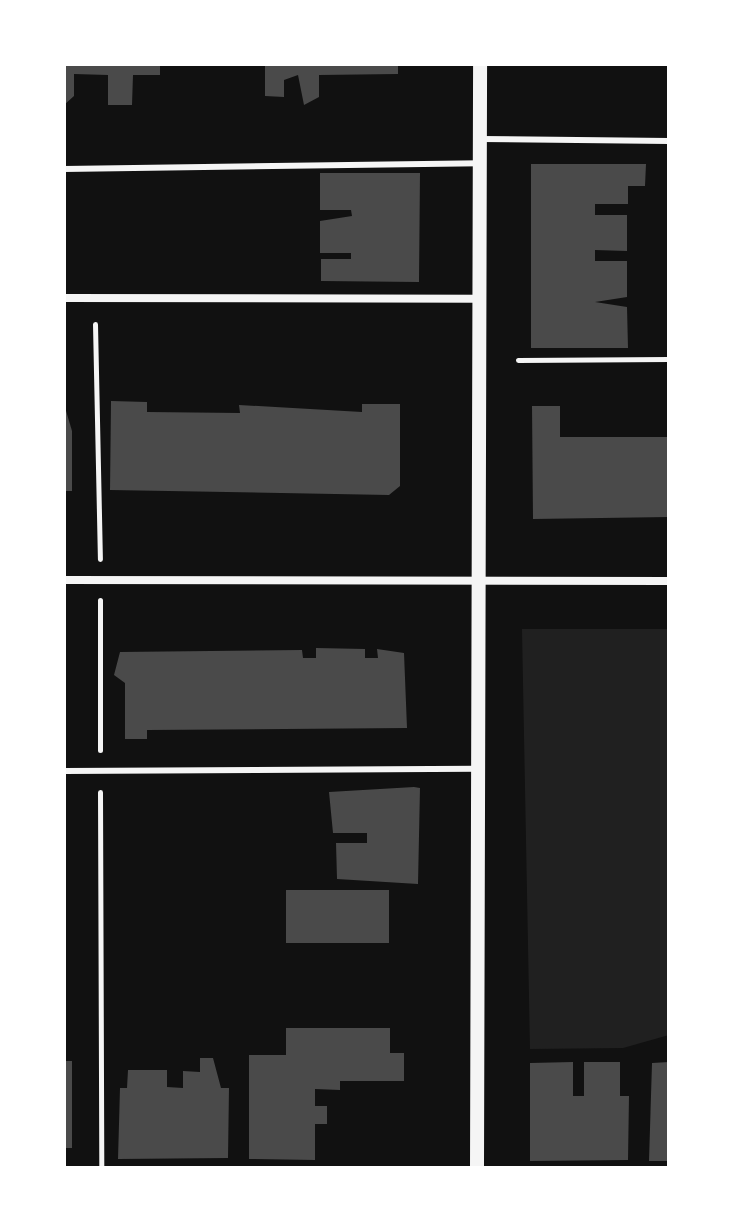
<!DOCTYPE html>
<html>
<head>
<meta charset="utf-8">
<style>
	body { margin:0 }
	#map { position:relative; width:733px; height:1232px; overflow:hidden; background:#111; font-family:"Asap Condensed",sans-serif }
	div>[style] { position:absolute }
	.green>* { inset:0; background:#202020 }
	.building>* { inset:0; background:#4a4a4a; transform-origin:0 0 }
	.path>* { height:5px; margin:-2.5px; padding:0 2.5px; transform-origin:2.5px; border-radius:2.5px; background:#f5f5f5 }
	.service>* { height:6px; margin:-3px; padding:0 3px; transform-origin:3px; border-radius:3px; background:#f5f5f5 }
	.minor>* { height:8px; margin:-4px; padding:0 4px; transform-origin:4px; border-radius:4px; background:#f5f5f5 }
	.tertiary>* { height:14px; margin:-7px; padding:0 7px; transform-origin:7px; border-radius:7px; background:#f5f5f5 }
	span { translate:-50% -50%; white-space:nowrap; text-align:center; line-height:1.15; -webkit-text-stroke:6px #fff; paint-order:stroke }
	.frame { position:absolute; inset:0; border:66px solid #fff; pointer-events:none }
</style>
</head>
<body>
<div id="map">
	<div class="green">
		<i style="clip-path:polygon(522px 629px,669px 629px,669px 1035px,623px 1048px,530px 1049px)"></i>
	</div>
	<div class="building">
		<i style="clip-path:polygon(64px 64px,160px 64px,160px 75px,133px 75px,132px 105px,108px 105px,108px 75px,74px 74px,74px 96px,64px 105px)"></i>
		<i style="clip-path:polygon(265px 64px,398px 64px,398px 74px,319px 75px,319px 97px,304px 105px,298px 75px,284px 80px,284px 97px,265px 96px)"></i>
		<i style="clip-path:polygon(531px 164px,646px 164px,645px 186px,628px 186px,628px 204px,595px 204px,595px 215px,627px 215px,627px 251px,595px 250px,595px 261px,627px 261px,627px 297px,595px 302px,627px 307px,628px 348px,531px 348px)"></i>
		<i style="clip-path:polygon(320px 173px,420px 173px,419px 282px,321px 281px,321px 259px,351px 259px,351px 253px,320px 253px,320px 221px,352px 216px,351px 210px,320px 210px)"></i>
		<i style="clip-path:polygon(111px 401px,147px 402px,147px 412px,240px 413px,239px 405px,362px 412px,362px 404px,400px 404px,400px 486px,389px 495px,110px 490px)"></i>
		<i style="clip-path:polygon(64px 404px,72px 431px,72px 491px,64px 491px)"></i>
		<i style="clip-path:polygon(532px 406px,560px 406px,560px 437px,669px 437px,669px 517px,533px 519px)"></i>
		<i style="clip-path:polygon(316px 648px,365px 649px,365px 658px,378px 658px,377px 649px,404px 653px,407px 728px,147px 730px,147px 739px,125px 739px,125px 683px,114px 675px,120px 652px,302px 650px,303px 658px,316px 658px)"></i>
		<i style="clip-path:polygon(414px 787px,420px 788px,418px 884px,337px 879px,336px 843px,367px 843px,367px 833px,333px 833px,329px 792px)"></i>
		<i style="left:286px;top:890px;width:103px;height:53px"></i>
		<i style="clip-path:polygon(286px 1028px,390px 1028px,390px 1053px,404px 1053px,404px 1081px,340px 1081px,340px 1090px,315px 1089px,315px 1106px,327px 1106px,327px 1124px,315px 1124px,315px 1160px,249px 1159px,249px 1055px,286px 1055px)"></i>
		<i style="clip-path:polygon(200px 1058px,213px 1058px,221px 1088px,229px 1088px,228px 1158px,118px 1159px,120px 1088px,127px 1088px,128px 1070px,167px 1070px,167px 1087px,183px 1088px,183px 1071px,200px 1072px)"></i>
		<i style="left:64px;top:1061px;width:8px;height:87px"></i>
		<i style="clip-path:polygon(573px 1062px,573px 1096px,584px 1096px,584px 1062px,620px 1062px,620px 1096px,629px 1096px,628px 1160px,530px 1161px,530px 1063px)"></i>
		<i style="clip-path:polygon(669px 1062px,669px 1161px,649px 1161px,652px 1063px)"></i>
	</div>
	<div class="path">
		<i style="left:95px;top:324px;width:235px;rotate:88.8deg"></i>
		<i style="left:518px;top:360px;width:151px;rotate:-0.4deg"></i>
		<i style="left:100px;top:600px;width:150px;rotate:90deg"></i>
		<i style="left:100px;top:792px;width:376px;rotate:89.8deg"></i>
	</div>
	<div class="service">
		<i style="left:481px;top:139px;width:188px;rotate:0.6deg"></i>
		<i style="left:64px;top:169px;width:416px;rotate:-0.8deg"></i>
		<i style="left:64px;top:771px;width:412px;rotate:-0.3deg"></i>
	</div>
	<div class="minor">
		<i style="left:64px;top:298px;width:416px;rotate:0.1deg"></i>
		<i style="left:64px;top:580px;width:605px;rotate:0.09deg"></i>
	</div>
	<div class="tertiary">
		<i style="left:477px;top:1168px;width:1104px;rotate:-89.84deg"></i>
	</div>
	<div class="frame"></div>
</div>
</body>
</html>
